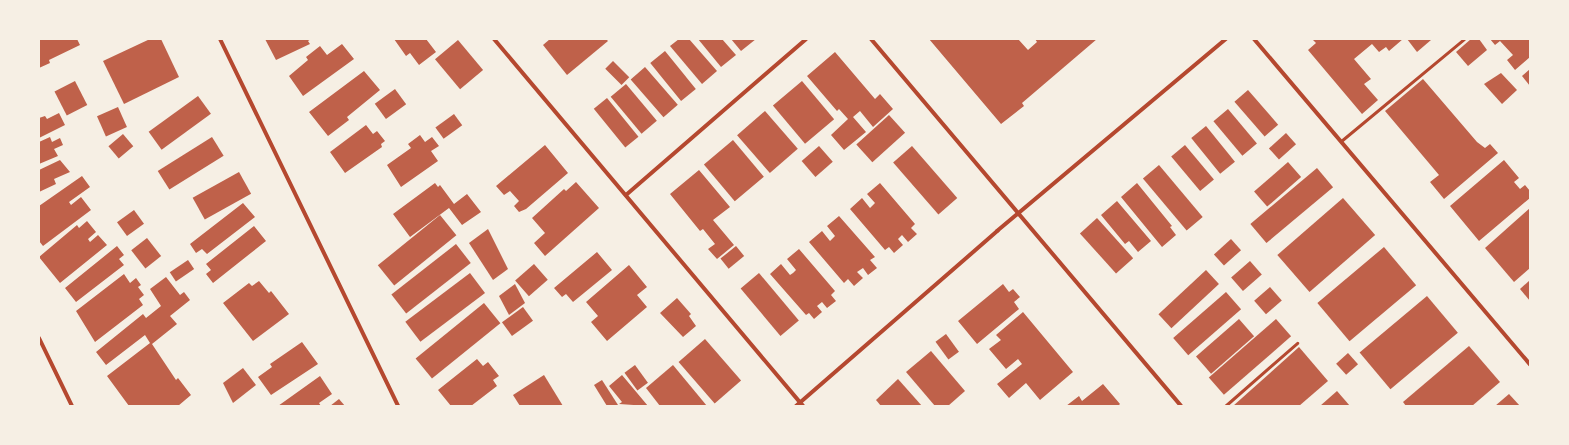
<!DOCTYPE html>
<html>
<head>
<meta charset="utf-8">
<style>
	body { margin:0 }
	#map { position:relative; width:1569px; height:445px; overflow:hidden; background:#f6efe4; font-family:"Nunito Sans",sans-serif }
	div>[style] { position:absolute }
	.building>* { inset:0; background:#bf614a; transform-origin:0 0 }
	.service>* { height:3px; margin:-1.5px; padding:0 1.5px; transform-origin:1.5px; border-radius:1.5px; background:#b5482f }
	.minor>* { height:4px; margin:-2px; padding:0 2px; transform-origin:2px; border-radius:2px; background:#b5482f }
	span { translate:-50% -50%; white-space:nowrap; text-align:center; line-height:1.15; -webkit-text-stroke:4px #f6efe4; paint-order:stroke }
	.frame { position:absolute; inset:0; border:40px solid #f6efe4; pointer-events:none }
</style>
</head>
<body>
<div id="map">
	<div class="building">
		<i style="clip-path:polygon(39px 39px,77px 39px,80px 45px,49px 60px,50px 63px,39px 68px)"></i>
		<i style="clip-path:polygon(150px 39px,161px 39px,179px 77px,124px 104px,103px 61px)"></i>
		<i style="clip-path:polygon(265px 39px,311px 39px,308px 41px,310px 44px,276px 60px)"></i>
		<i style="clip-path:polygon(394px 39px,426px 39px,436px 52px,419px 65px,410px 53px,406px 56px)"></i>
		<i style="clip-path:polygon(550px 39px,606px 39px,608px 41px,567px 75px,543px 45px)"></i>
		<i style="clip-path:polygon(679px 39px,689px 39px,717px 71px,702px 84px,670px 46px)"></i>
		<i style="clip-path:polygon(698px 39px,722px 39px,736px 55px,721px 67px)"></i>
		<i style="clip-path:polygon(731px 39px,756px 39px,741px 51px)"></i>
		<i style="clip-path:polygon(929px 39px,1018px 39px,1028px 50px,1037px 42px,1035px 39px,1097px 39px,1022px 103px,1024px 106px,1001px 124px)"></i>
		<i style="clip-path:polygon(1312px 39px,1403px 39px,1389px 51px,1386px 47px,1379px 52px,1372px 44px,1354px 59px,1371px 79px,1364px 84px,1378px 100px,1362px 114px,1308px 50px,1316px 43px)"></i>
		<i style="clip-path:polygon(1407px 39px,1430px 39px,1431px 40px,1417px 52px)"></i>
		<i style="clip-path:polygon(1471px 39px,1479px 39px,1487px 50px,1468px 66px,1456px 52px)"></i>
		<i style="clip-path:polygon(1490px 39px,1530px 39px,1530px 57px,1515px 70px,1507px 60px,1513px 55px,1500px 41px,1495px 45px)"></i>
		<i style="left:458px;top:40px;width:39px;height:30px;rotate:50deg"></i>
		<i style="clip-path:polygon(342px 44px,354px 59px,303px 96px,289px 76px,308px 60px,306px 57px,320px 46px,327px 55px)"></i>
		<i style="left:665px;top:51px;width:49px;height:19px;rotate:51deg"></i>
		<i style="clip-path:polygon(835px 52px,875px 99px,880px 94px,893px 109px,873px 127px,860px 111px,853px 117px,866px 132px,844px 150px,831px 135px,848px 119px,839px 109px,837px 111px,807px 76px)"></i>
		<i style="left:613px;top:61px;width:23px;height:11px;rotate:45deg"></i>
		<i style="left:645px;top:67px;width:50px;height:19px;rotate:49deg"></i>
		<i style="clip-path:polygon(1530px 69px,1530px 86px,1522px 76px)"></i>
		<i style="clip-path:polygon(364px 71px,380px 90px,347px 117px,349px 120px,328px 136px,309px 112px)"></i>
		<i style="clip-path:polygon(1501px 73px,1517px 90px,1502px 104px,1484px 84px)"></i>
		<i style="clip-path:polygon(1423px 79px,1477px 142px,1485px 148px,1490px 144px,1498px 153px,1444px 199px,1430px 182px,1439px 175px,1385px 111px)"></i>
		<i style="left:75px;top:81px;width:27px;height:23px;rotate:63deg"></i>
		<i style="left:802px;top:81px;width:50px;height:38px;rotate:50deg"></i>
		<i style="left:626px;top:84px;width:48px;height:20px;rotate:50deg"></i>
		<i style="left:395px;top:89px;width:19px;height:25px;rotate:54deg"></i>
		<i style="left:1248px;top:90px;width:46px;height:18px;rotate:49deg"></i>
		<i style="left:198px;top:96px;width:22px;height:61px;rotate:54deg"></i>
		<i style="left:607px;top:98px;width:50px;height:17px;rotate:51deg"></i>
		<i style="left:118px;top:107px;width:22px;height:23px;rotate:66deg"></i>
		<i style="left:1228px;top:109px;width:45px;height:19px;rotate:50deg"></i>
		<i style="left:765px;top:111px;width:50px;height:37px;rotate:49deg"></i>
		<i style="clip-path:polygon(59px 113px,65px 125px,39px 138px,39px 118px,45px 116px,47px 119px)"></i>
		<i style="left:454px;top:114px;width:14px;height:23px;rotate:54deg"></i>
		<i style="left:889px;top:115px;width:24px;height:44px;rotate:48deg"></i>
		<i style="clip-path:polygon(366px 125px,373px 134px,377px 131px,385px 141px,381px 144px,382px 147px,345px 173px,330px 152px)"></i>
		<i style="left:1206px;top:126px;width:46px;height:19px;rotate:51deg"></i>
		<i style="left:1286px;top:133px;width:15px;height:23px;rotate:48deg"></i>
		<i style="left:123px;top:134px;width:16px;height:19px;rotate:50deg"></i>
		<i style="clip-path:polygon(420px 135px,425px 142px,432px 137px,439px 146px,431px 151px,438px 161px,401px 187px,387px 165px,411px 148px,408px 144px)"></i>
		<i style="clip-path:polygon(50px 137px,52px 142px,60px 138px,63px 145px,54px 149px,58px 156px,39px 164px,39px 142px)"></i>
		<i style="left:212px;top:137px;width:22px;height:64px;rotate:58deg"></i>
		<i style="left:733px;top:140px;width:48px;height:38px;rotate:50deg"></i>
		<i style="clip-path:polygon(545px 145px,568px 173px,526px 209px,519px 212px,514px 206px,519px 201px,510px 191px,504px 195px,496px 186px)"></i>
		<i style="left:1185px;top:145px;width:45px;height:18px;rotate:50deg"></i>
		<i style="left:819px;top:146px;width:21px;height:23px;rotate:49deg"></i>
		<i style="left:912px;top:146px;width:69px;height:25px;rotate:49deg"></i>
		<i style="clip-path:polygon(60px 160px,70px 172px,54px 179px,56px 184px,39px 192px,39px 170px)"></i>
		<i style="clip-path:polygon(1504px 160px,1519px 178px,1514px 182px,1520px 189px,1525px 185px,1530px 191px,1530px 198px,1479px 241px,1450px 206px)"></i>
		<i style="left:1288px;top:162px;width:20px;height:45px;rotate:49deg"></i>
		<i style="left:1159px;top:165px;width:68px;height:21px;rotate:50deg"></i>
		<i style="left:1317px;top:168px;width:25px;height:87px;rotate:50deg"></i>
		<i style="clip-path:polygon(699px 170px,730px 207px,713px 220px,734px 245px,717px 259px,708px 249px,715px 244px,703px 229px,700px 231px,670px 194px)"></i>
		<i style="left:239px;top:172px;width:25px;height:53px;rotate:61deg"></i>
		<i style="clip-path:polygon(82px 176px,90px 187px,69px 202px,71px 205px,81px 197px,91px 210px,43px 246px,39px 241px,39px 206px)"></i>
		<i style="clip-path:polygon(576px 182px,599px 208px,545px 256px,534px 243px,545px 233px,532px 218px,564px 189px,566px 191px)"></i>
		<i style="clip-path:polygon(435px 183px,438px 187px,440px 185px,454px 204px,467px 194px,481px 212px,462px 225px,449px 208px,410px 237px,393px 214px)"></i>
		<i style="clip-path:polygon(880px 183px,915px 224px,911px 228px,917px 234px,908px 242px,902px 235px,898px 239px,903px 245px,894px 253px,889px 247px,885px 250px,850px 209px,862px 198px,870px 208px,875px 203px,867px 194px)"></i>
		<i style="clip-path:polygon(1137px 183px,1172px 226px,1170px 227px,1176px 235px,1162px 247px,1121px 197px)"></i>
		<i style="left:1343px;top:198px;width:49px;height:87px;rotate:49deg"></i>
		<i style="clip-path:polygon(1117px 201px,1151px 241px,1138px 252px,1129px 241px,1125px 244px,1101px 215px)"></i>
		<i style="clip-path:polygon(243px 203px,255px 217px,207px 254px,202px 249px,196px 253px,190px 244px)"></i>
		<i style="clip-path:polygon(1530px 208px,1530px 268px,1514px 282px,1485px 248px)"></i>
		<i style="left:134px;top:210px;width:17px;height:21px;rotate:54deg"></i>
		<i style="left:440px;top:215px;width:26px;height:80px;rotate:51deg"></i>
		<i style="clip-path:polygon(839px 216px,875px 257px,870px 260px,877px 268px,868px 275px,863px 268px,857px 272px,863px 278px,854px 286px,848px 279px,844px 283px,809px 242px,822px 231px,830px 241px,835px 236px,827px 226px)"></i>
		<i style="left:1097px;top:218px;width:54px;height:23px;rotate:48deg"></i>
		<i style="clip-path:polygon(87px 221px,96px 232px,88px 239px,90px 242px,98px 235px,107px 245px,60px 283px,39px 257px,77px 225px,79px 228px)"></i>
		<i style="clip-path:polygon(254px 226px,266px 241px,213px 283px,206px 274px,211px 270px,206px 264px)"></i>
		<i style="clip-path:polygon(488px 229px,508px 269px,493px 280px,469px 243px)"></i>
		<i style="left:147px;top:238px;width:23px;height:20px;rotate:52deg"></i>
		<i style="left:1231px;top:239px;width:15px;height:23px;rotate:48deg"></i>
		<i style="left:456px;top:244px;width:24px;height:82px;rotate:52deg"></i>
		<i style="clip-path:polygon(117px 246px,124px 255px,119px 259px,124px 265px,76px 302px,65px 288px)"></i>
		<i style="left:736px;top:246px;width:13px;height:20px;rotate:51deg"></i>
		<i style="left:1384px;top:247px;width:50px;height:87px;rotate:50deg"></i>
		<i style="clip-path:polygon(799px 249px,835px 291px,831px 295px,836px 301px,827px 308px,822px 302px,817px 306px,822px 312px,814px 319px,809px 313px,806px 315px,770px 274px,781px 264px,790px 275px,793px 273px,796px 270px,787px 259px)"></i>
		<i style="clip-path:polygon(597px 252px,612px 270px,573px 302px,566px 294px,562px 297px,554px 288px)"></i>
		<i style="left:188px;top:260px;width:11px;height:22px;rotate:56deg"></i>
		<i style="left:1250px;top:261px;width:18px;height:25px;rotate:49deg"></i>
		<i style="left:534px;top:264px;width:21px;height:25px;rotate:49deg"></i>
		<i style="clip-path:polygon(629px 265px,647px 287px,637px 295px,647px 307px,607px 341px,591px 322px,598px 316px,586px 302px)"></i>
		<i style="left:1206px;top:270px;width:19px;height:65px;rotate:47deg"></i>
		<i style="left:470px;top:273px;width:25px;height:81px;rotate:53deg"></i>
		<i style="left:759px;top:273px;width:62px;height:24px;rotate:50deg"></i>
		<i style="clip-path:polygon(124px 274px,130px 283px,136px 278px,141px 285px,138px 287px,144px 295px,139px 299px,143px 305px,95px 342px,76px 311px)"></i>
		<i style="clip-path:polygon(166px 277px,180px 295px,184px 292px,190px 300px,170px 316px,177px 324px,152px 344px,176px 380px,178px 378px,191px 395px,178px 406px,129px 406px,107px 376px,150px 343px,145px 335px,106px 365px,96px 352px,143px 314px,146px 318px,161px 306px,150px 289px)"></i>
		<i style="clip-path:polygon(1530px 280px,1530px 301px,1520px 289px)"></i>
		<i style="clip-path:polygon(259px 281px,269px 293px,271px 291px,289px 314px,253px 341px,223px 303px,249px 283px,252px 286px)"></i>
		<i style="clip-path:polygon(515px 284px,525px 303px,509px 315px,499px 296px)"></i>
		<i style="clip-path:polygon(1003px 284px,1009px 292px,1013px 289px,1020px 297px,1014px 302px,1019px 309px,977px 344px,958px 321px)"></i>
		<i style="left:1270px;top:287px;width:18px;height:21px;rotate:49deg"></i>
		<i style="left:1226px;top:292px;width:23px;height:70px;rotate:49deg"></i>
		<i style="left:1427px;top:296px;width:48px;height:88px;rotate:50deg"></i>
		<i style="clip-path:polygon(677px 298px,691px 314px,689px 316px,696px 326px,683px 337px,660px 313px)"></i>
		<i style="left:484px;top:303px;width:26px;height:88px;rotate:51deg"></i>
		<i style="left:523px;top:307px;width:17px;height:26px;rotate:54deg"></i>
		<i style="clip-path:polygon(1023px 312px,1073px 372px,1040px 400px,1026px 383px,1009px 398px,997px 384px,1022px 364px,1018px 359px,1006px 369px,989px 349px,1001px 340px,996px 335px)"></i>
		<i style="left:1239px;top:319px;width:23px;height:57px;rotate:49deg"></i>
		<i style="left:1276px;top:319px;width:23px;height:89px;rotate:49deg"></i>
		<i style="left:946px;top:334px;width:22px;height:13px;rotate:54deg"></i>
		<i style="left:705px;top:339px;width:55px;height:35px;rotate:49deg"></i>
		<i style="clip-path:polygon(302px 342px,318px 364px,271px 395px,258px 377px,272px 367px,270px 364px)"></i>
		<i style="clip-path:polygon(1469px 346px,1500px 382px,1472px 406px,1406px 406px,1403px 402px)"></i>
		<i style="clip-path:polygon(1299px 347px,1328px 381px,1299px 406px,1233px 406px)"></i>
		<i style="clip-path:polygon(931px 351px,965px 391px,948px 406px,935px 406px,906px 372px)"></i>
		<i style="left:1348px;top:353px;width:15px;height:16px;rotate:48deg"></i>
		<i style="clip-path:polygon(477px 359px,483px 366px,488px 362px,499px 376px,493px 380px,497px 386px,471px 406px,451px 406px,438px 390px)"></i>
		<i style="left:635px;top:365px;width:22px;height:13px;rotate:54deg"></i>
		<i style="clip-path:polygon(673px 365px,707px 406px,660px 406px,646px 388px)"></i>
		<i style="clip-path:polygon(243px 368px,256px 385px,233px 403px,223px 383px)"></i>
		<i style="clip-path:polygon(544px 375px,563px 406px,520px 406px,513px 395px)"></i>
		<i style="clip-path:polygon(622px 375px,648px 406px,619px 404px,622px 402px,609px 386px)"></i>
		<i style="clip-path:polygon(320px 376px,332px 394px,319px 403px,321px 406px,278px 406px)"></i>
		<i style="clip-path:polygon(898px 379px,922px 406px,881px 406px,876px 400px)"></i>
		<i style="clip-path:polygon(602px 380px,618px 405px,616px 406px,607px 406px,594px 385px)"></i>
		<i style="clip-path:polygon(1103px 384px,1120px 404px,1118px 406px,1066px 406px,1079px 396px,1082px 401px)"></i>
		<i style="clip-path:polygon(1337px 391px,1350px 406px,1320px 406px)"></i>
		<i style="clip-path:polygon(1509px 394px,1520px 406px,1495px 406px)"></i>
		<i style="clip-path:polygon(339px 399px,345px 406px,330px 406px)"></i>
	</div>
	<div class="service">
		<i style="left:1341px;top:141px;width:160px;rotate:-39.7deg"></i>
		<i style="left:1225px;top:406px;width:96px;rotate:-41.2deg"></i>
	</div>
	<div class="minor">
		<i style="left:220px;top:39px;width:408px;rotate:64.1deg"></i>
		<i style="left:494px;top:39px;width:480px;rotate:49.9deg"></i>
		<i style="left:871px;top:39px;width:480px;rotate:49.8deg"></i>
		<i style="left:1254px;top:39px;width:427px;rotate:49.7deg"></i>
		<i style="left:626px;top:195px;width:238px;rotate:-40.9deg"></i>
		<i style="left:39px;top:338px;width:76px;rotate:64.1deg"></i>
		<i style="left:796px;top:406px;width:267px;rotate:-41deg"></i>
		<i style="left:997px;top:231px;width:299px;rotate:-40deg"></i>
	</div>
	<div class="frame"></div>
</div>
</body>
</html>
